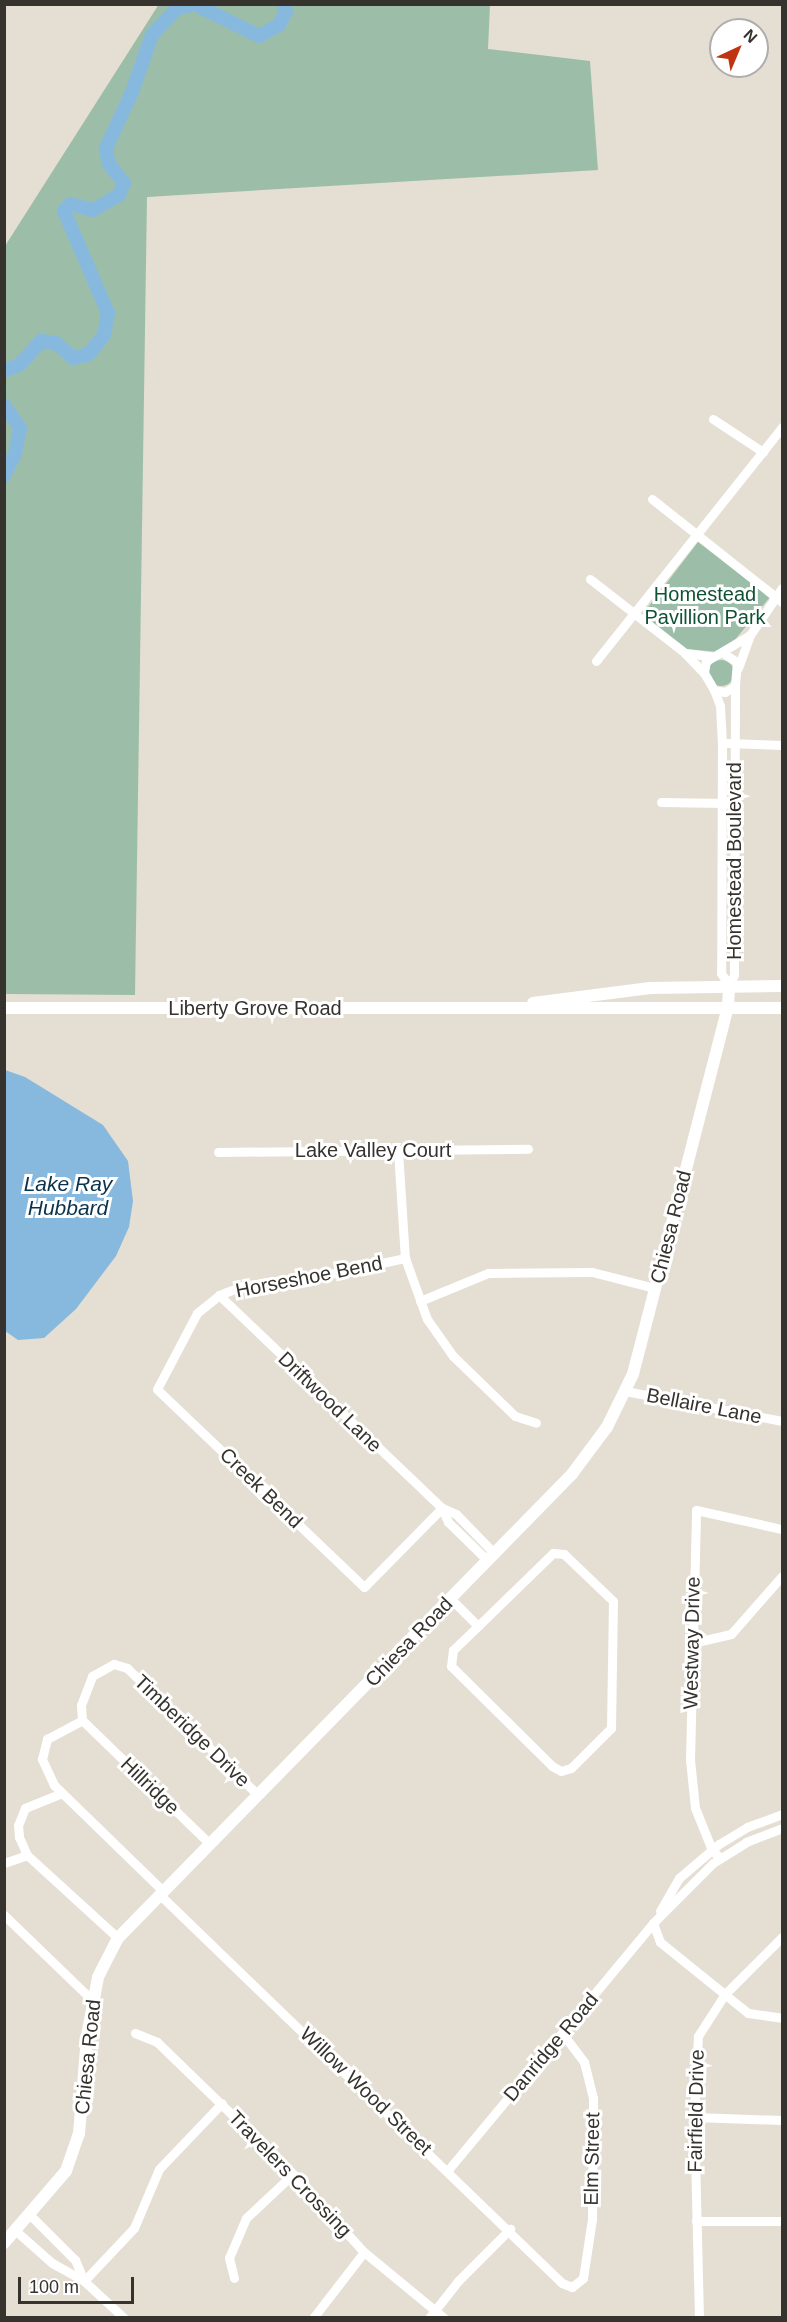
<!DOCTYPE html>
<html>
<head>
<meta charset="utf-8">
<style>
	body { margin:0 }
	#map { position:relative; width:787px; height:2322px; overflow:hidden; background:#e5ded3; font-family:Helvetica,sans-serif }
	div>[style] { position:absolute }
	.green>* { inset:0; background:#9cbea9 }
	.round { border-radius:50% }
	.water>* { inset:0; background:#87b9df }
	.river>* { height:14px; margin:-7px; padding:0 7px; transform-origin:7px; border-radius:7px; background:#87b9df }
	.minor>* { height:9px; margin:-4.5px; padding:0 4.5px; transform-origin:4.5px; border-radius:4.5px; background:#fff }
	.major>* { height:12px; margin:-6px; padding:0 6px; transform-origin:6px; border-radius:6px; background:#fff }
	span { translate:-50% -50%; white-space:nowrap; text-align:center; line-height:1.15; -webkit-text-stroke:6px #fff; paint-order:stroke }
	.park-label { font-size:20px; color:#0f5333 }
	.street-label { font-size:20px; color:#36332f }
	.water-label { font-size:21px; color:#09324c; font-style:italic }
	.frame { position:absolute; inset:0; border:6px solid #36332f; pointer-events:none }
	.north { position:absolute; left:709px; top:18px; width:60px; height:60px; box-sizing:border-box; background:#fff; border:2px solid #afadac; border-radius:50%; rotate:44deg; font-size:16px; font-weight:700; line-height:24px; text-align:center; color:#36332f }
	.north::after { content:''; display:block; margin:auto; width:21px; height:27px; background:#bf3510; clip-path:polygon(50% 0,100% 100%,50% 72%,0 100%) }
	.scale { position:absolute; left:18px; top:2277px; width:116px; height:27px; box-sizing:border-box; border:3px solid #36332f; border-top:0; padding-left:8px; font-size:18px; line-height:21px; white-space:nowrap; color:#36332f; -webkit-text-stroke:4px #fff; paint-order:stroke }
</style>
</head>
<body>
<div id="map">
	<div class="green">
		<i style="clip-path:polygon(159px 4px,490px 5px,488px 49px,590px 61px,598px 170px,147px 197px,135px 995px,5px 994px,5px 246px)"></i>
		<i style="clip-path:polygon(698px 542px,770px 597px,730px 646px,718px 652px,686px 649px,642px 615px)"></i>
		<i class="round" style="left:708px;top:660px;width:26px;height:26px"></i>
	</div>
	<div class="water">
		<i style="clip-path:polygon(5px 1070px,25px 1077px,103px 1125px,128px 1161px,133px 1201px,129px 1227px,116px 1256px,76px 1309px,44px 1338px,18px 1340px,5px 1331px)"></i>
	</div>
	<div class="river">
		<i style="left:194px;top:4px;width:72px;rotate:26.2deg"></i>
		<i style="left:259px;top:36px;width:23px;rotate:-29deg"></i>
		<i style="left:279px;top:25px;width:15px;rotate:-62deg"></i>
		<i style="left:286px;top:12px;width:8px;rotate:-104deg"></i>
		<i style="left:4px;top:371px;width:16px;rotate:-22deg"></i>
		<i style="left:19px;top:365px;width:33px;rotate:-47deg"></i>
		<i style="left:41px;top:341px;width:15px;rotate:8deg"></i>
		<i style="left:56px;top:343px;width:23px;rotate:41deg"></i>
		<i style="left:73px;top:358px;width:16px;rotate:-14deg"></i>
		<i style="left:89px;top:354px;width:24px;rotate:-52deg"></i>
		<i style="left:104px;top:335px;width:22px;rotate:-80deg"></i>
		<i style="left:108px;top:313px;width:111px;rotate:-113.3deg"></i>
		<i style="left:64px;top:211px;width:9px;rotate:-49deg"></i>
		<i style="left:70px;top:204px;width:24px;rotate:15deg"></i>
		<i style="left:93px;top:210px;width:30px;rotate:-30deg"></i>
		<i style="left:119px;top:195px;width:13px;rotate:-67deg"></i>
		<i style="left:124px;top:183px;width:24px;rotate:-128deg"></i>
		<i style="left:109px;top:164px;width:16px;rotate:-101deg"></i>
		<i style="left:106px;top:148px;width:62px;rotate:-65.1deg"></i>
		<i style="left:132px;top:92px;width:60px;rotate:-70.7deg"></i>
		<i style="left:152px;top:35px;width:35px;rotate:-47deg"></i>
		<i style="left:176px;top:9px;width:19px;rotate:-16deg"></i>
		<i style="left:4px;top:405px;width:28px;rotate:55deg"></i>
		<i style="left:20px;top:428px;width:26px;rotate:101deg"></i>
		<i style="left:15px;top:454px;width:25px;rotate:117deg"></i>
	</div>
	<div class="minor">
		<i style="left:713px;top:419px;width:60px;rotate:33.4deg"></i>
		<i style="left:652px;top:499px;width:166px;rotate:38.4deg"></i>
		<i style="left:590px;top:579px;width:120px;rotate:37.9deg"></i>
		<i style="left:750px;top:635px;width:57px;rotate:-55.8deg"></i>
		<i style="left:723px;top:653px;width:17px;rotate:33deg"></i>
		<i style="left:737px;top:662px;width:24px;rotate:95deg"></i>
		<i style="left:735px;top:686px;width:12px;rotate:149deg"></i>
		<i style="left:725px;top:692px;width:11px;rotate:-170deg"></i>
		<i style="left:714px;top:690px;width:20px;rotate:-120deg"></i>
		<i style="left:704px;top:673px;width:12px;rotate:-81deg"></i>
		<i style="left:706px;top:661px;width:51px;rotate:-30.6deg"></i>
		<i style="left:750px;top:635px;width:35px;rotate:110deg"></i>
		<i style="left:596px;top:661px;width:299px;rotate:-51.5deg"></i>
		<i style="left:704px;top:673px;width:28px;rotate:-134deg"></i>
		<i style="left:685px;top:653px;width:26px;rotate:7deg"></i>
		<i style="left:714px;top:690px;width:17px;rotate:69deg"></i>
		<i style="left:720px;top:706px;width:37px;rotate:87deg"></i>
		<i style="left:722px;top:743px;width:230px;rotate:90.2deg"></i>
		<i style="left:721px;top:973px;width:15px;rotate:58deg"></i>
		<i style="left:727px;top:743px;width:55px;rotate:2.1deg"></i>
		<i style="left:661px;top:802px;width:64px;rotate:0.9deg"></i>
		<i style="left:729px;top:986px;width:12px;rotate:-66deg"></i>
		<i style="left:734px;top:975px;width:289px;rotate:-89.8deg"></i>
		<i style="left:398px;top:1151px;width:107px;rotate:86.3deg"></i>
		<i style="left:405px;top:1258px;width:65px;rotate:70.2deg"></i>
		<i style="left:427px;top:1319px;width:45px;rotate:54.9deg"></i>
		<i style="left:453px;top:1356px;width:86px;rotate:44.1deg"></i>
		<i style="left:515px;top:1416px;width:22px;rotate:18deg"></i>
		<i style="left:218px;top:1152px;width:310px;rotate:-0.6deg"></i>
		<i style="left:219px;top:1295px;width:308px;rotate:43.7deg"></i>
		<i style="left:442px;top:1508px;width:111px;rotate:134.6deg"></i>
		<i style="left:364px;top:1587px;width:286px;rotate:-136.3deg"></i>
		<i style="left:157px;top:1389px;width:86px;rotate:-62.2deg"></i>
		<i style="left:197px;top:1313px;width:28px;rotate:-39deg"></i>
		<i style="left:219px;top:1295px;width:25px;rotate:-21deg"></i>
		<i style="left:242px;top:1286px;width:95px;rotate:-7.9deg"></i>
		<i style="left:336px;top:1273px;width:71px;rotate:-12.3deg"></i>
		<i style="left:420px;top:1301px;width:74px;rotate:-22.4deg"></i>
		<i style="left:488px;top:1273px;width:104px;rotate:-0.6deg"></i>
		<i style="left:592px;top:1272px;width:65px;rotate:14.3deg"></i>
		<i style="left:625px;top:1391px;width:160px;rotate:10.8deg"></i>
		<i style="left:488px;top:1561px;width:56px;rotate:-135.7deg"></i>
		<i style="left:448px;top:1522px;width:15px;rotate:-113deg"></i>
		<i style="left:442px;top:1508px;width:15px;rotate:23deg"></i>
		<i style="left:456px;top:1514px;width:56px;rotate:45.7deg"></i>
		<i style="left:451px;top:1599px;width:38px;rotate:45deg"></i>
		<i style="left:478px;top:1626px;width:35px;rotate:136deg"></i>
		<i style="left:453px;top:1650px;width:16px;rotate:97deg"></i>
		<i style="left:451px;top:1666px;width:142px;rotate:44.7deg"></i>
		<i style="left:552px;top:1766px;width:10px;rotate:29deg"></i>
		<i style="left:561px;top:1771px;width:10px;rotate:-17deg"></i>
		<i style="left:571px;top:1768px;width:57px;rotate:-45deg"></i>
		<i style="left:611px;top:1728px;width:127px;rotate:-89.1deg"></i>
		<i style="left:613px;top:1601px;width:68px;rotate:-136.2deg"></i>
		<i style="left:564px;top:1554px;width:11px;rotate:-175deg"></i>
		<i style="left:553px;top:1553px;width:105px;rotate:135.8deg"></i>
		<i style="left:692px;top:1643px;width:40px;rotate:-13deg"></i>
		<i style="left:731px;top:1634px;width:77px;rotate:-48.7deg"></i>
		<i style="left:82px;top:1720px;width:15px;rotate:-94deg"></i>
		<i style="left:81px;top:1705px;width:31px;rotate:-69deg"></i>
		<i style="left:92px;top:1676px;width:25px;rotate:-29deg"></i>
		<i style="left:114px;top:1664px;width:14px;rotate:17deg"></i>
		<i style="left:127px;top:1668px;width:181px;rotate:44.1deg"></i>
		<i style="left:62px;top:1793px;width:40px;rotate:158deg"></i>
		<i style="left:25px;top:1808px;width:18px;rotate:112deg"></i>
		<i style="left:18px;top:1825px;width:12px;rotate:85deg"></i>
		<i style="left:19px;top:1837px;width:20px;rotate:66deg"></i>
		<i style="left:27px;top:1855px;width:123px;rotate:42.4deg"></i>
		<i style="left:720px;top:1858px;width:11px;rotate:-135deg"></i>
		<i style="left:712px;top:1850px;width:45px;rotate:-112deg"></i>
		<i style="left:695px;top:1808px;width:48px;rotate:-95.9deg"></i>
		<i style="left:690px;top:1760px;width:250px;rotate:-88.6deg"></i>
		<i style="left:696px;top:1510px;width:88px;rotate:12.5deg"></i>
		<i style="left:4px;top:1863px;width:24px;rotate:-19deg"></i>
		<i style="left:162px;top:1890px;width:151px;rotate:-135.8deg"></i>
		<i style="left:54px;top:1785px;width:29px;rotate:-115deg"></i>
		<i style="left:42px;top:1759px;width:21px;rotate:-76deg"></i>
		<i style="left:47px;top:1739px;width:40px;rotate:-28deg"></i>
		<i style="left:82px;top:1720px;width:177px;rotate:44.1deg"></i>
		<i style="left:159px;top:1894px;width:560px;rotate:43.99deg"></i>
		<i style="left:562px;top:2283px;width:11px;rotate:22deg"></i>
		<i style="left:572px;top:2287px;width:14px;rotate:-39deg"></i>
		<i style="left:583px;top:2278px;width:60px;rotate:-81.3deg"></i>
		<i style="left:592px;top:2219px;width:121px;rotate:-89.5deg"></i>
		<i style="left:593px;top:2098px;width:37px;rotate:-104deg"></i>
		<i style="left:584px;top:2062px;width:36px;rotate:-127deg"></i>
		<i style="left:660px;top:1911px;width:38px;rotate:-60deg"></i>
		<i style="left:679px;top:1878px;width:52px;rotate:-40.4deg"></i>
		<i style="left:719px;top:1844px;width:33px;rotate:-31deg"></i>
		<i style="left:747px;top:1827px;width:37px;rotate:-20deg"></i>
		<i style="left:4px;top:1915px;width:124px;rotate:44deg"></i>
		<i style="left:653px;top:1923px;width:20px;rotate:70deg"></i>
		<i style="left:660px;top:1942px;width:113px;rotate:38.9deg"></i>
		<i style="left:748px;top:2013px;width:34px;rotate:8deg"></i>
		<i style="left:135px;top:2033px;width:24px;rotate:22deg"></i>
		<i style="left:157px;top:2042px;width:190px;rotate:44.1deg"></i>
		<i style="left:293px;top:2174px;width:105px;rotate:47.7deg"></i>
		<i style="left:364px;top:2252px;width:104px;rotate:39.5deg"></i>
		<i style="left:694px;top:2117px;width:88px;rotate:2deg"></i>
		<i style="left:448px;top:2170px;width:321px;rotate:-50.3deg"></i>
		<i style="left:653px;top:1923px;width:85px;rotate:-45deg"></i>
		<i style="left:713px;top:1863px;width:39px;rotate:-32deg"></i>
		<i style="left:746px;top:1842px;width:39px;rotate:-21deg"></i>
		<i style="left:696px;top:2221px;width:86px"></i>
		<i style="left:16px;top:2231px;width:48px;rotate:41.6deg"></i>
		<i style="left:52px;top:2263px;width:37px;rotate:29deg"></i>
		<i style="left:84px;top:2281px;width:23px;rotate:-113deg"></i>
		<i style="left:75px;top:2260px;width:62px;rotate:-135deg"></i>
		<i style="left:234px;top:2278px;width:21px;rotate:-104deg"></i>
		<i style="left:229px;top:2258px;width:43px;rotate:-67deg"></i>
		<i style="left:246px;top:2218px;width:64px;rotate:-43.1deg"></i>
		<i style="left:124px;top:2318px;width:54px;rotate:-137.2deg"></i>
		<i style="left:84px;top:2281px;width:73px;rotate:-46.7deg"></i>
		<i style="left:134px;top:2228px;width:64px;rotate:-67deg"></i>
		<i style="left:159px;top:2169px;width:91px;rotate:-46.3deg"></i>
		<i style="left:313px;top:2318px;width:83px;rotate:-52.3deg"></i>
		<i style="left:429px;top:2318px;width:47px;rotate:-51.9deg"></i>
		<i style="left:458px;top:2281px;width:74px;rotate:-45deg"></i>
		<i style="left:699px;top:2318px;width:201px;rotate:-91.4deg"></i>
		<i style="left:694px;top:2117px;width:81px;rotate:-87.2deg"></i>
		<i style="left:698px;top:2036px;width:50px;rotate:-57.3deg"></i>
		<i style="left:725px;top:1994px;width:81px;rotate:-45deg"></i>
	</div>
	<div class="major">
		<i style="left:533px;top:1003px;width:118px;rotate:-7.3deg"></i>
		<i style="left:650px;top:988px;width:132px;rotate:-0.9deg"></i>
		<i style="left:4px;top:1008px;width:778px"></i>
		<i style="left:4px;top:2243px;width:95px;rotate:-49.3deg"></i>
		<i style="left:66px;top:2171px;width:39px;rotate:-71deg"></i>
		<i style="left:79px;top:2134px;width:98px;rotate:-85.3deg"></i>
		<i style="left:87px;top:2036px;width:60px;rotate:-79.4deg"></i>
		<i style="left:98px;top:1977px;width:44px;rotate:-62.9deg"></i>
		<i style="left:118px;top:1938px;width:649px;rotate:-45.62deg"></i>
		<i style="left:572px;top:1474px;width:59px;rotate:-53.3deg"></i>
		<i style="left:607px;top:1427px;width:59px;rotate:-63.9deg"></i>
		<i style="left:633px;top:1374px;width:379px;rotate:-75.5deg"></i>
		<i style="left:728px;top:1007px;width:21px;rotate:-87deg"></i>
	</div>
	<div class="park-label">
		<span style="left:705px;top:606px">Homestead<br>Pavillion Park</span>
	</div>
	<div class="street-label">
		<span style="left:734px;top:861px;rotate:-90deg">Homestead Boulevard</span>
		<span style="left:255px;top:1008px">Liberty Grove Road</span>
		<span style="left:373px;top:1150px">Lake Valley Court</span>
		<span style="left:671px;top:1227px;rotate:-76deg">Chiesa Road</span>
		<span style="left:309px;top:1277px;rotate:-11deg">Horseshoe Bend</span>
		<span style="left:330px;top:1402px;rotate:44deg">Driftwood Lane</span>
		<span style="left:704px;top:1406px;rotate:11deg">Bellaire Lane</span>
		<span style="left:261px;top:1488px;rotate:44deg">Creek Bend</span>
		<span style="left:409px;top:1642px;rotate:-46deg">Chiesa Road</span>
		<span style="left:692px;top:1643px;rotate:-89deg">Westway Drive</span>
		<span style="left:192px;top:1731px;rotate:44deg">Timberidge Drive</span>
		<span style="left:150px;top:1786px;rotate:44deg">Hillridge</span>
		<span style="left:551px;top:2047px;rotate:-50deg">Danridge Road</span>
		<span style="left:88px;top:2057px;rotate:-84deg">Chiesa Road</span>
		<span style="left:366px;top:2091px;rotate:44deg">Willow Wood Street</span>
		<span style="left:696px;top:2111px;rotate:-89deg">Fairfield Drive</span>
		<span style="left:592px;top:2159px;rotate:-89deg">Elm Street</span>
		<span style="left:290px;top:2174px;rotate:46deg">Travelers Crossing</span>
	</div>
	<div class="water-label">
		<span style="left:68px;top:1196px">Lake Ray<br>Hubbard</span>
	</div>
	<div class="frame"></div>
	<div class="north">N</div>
	<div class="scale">100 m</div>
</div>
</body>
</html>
